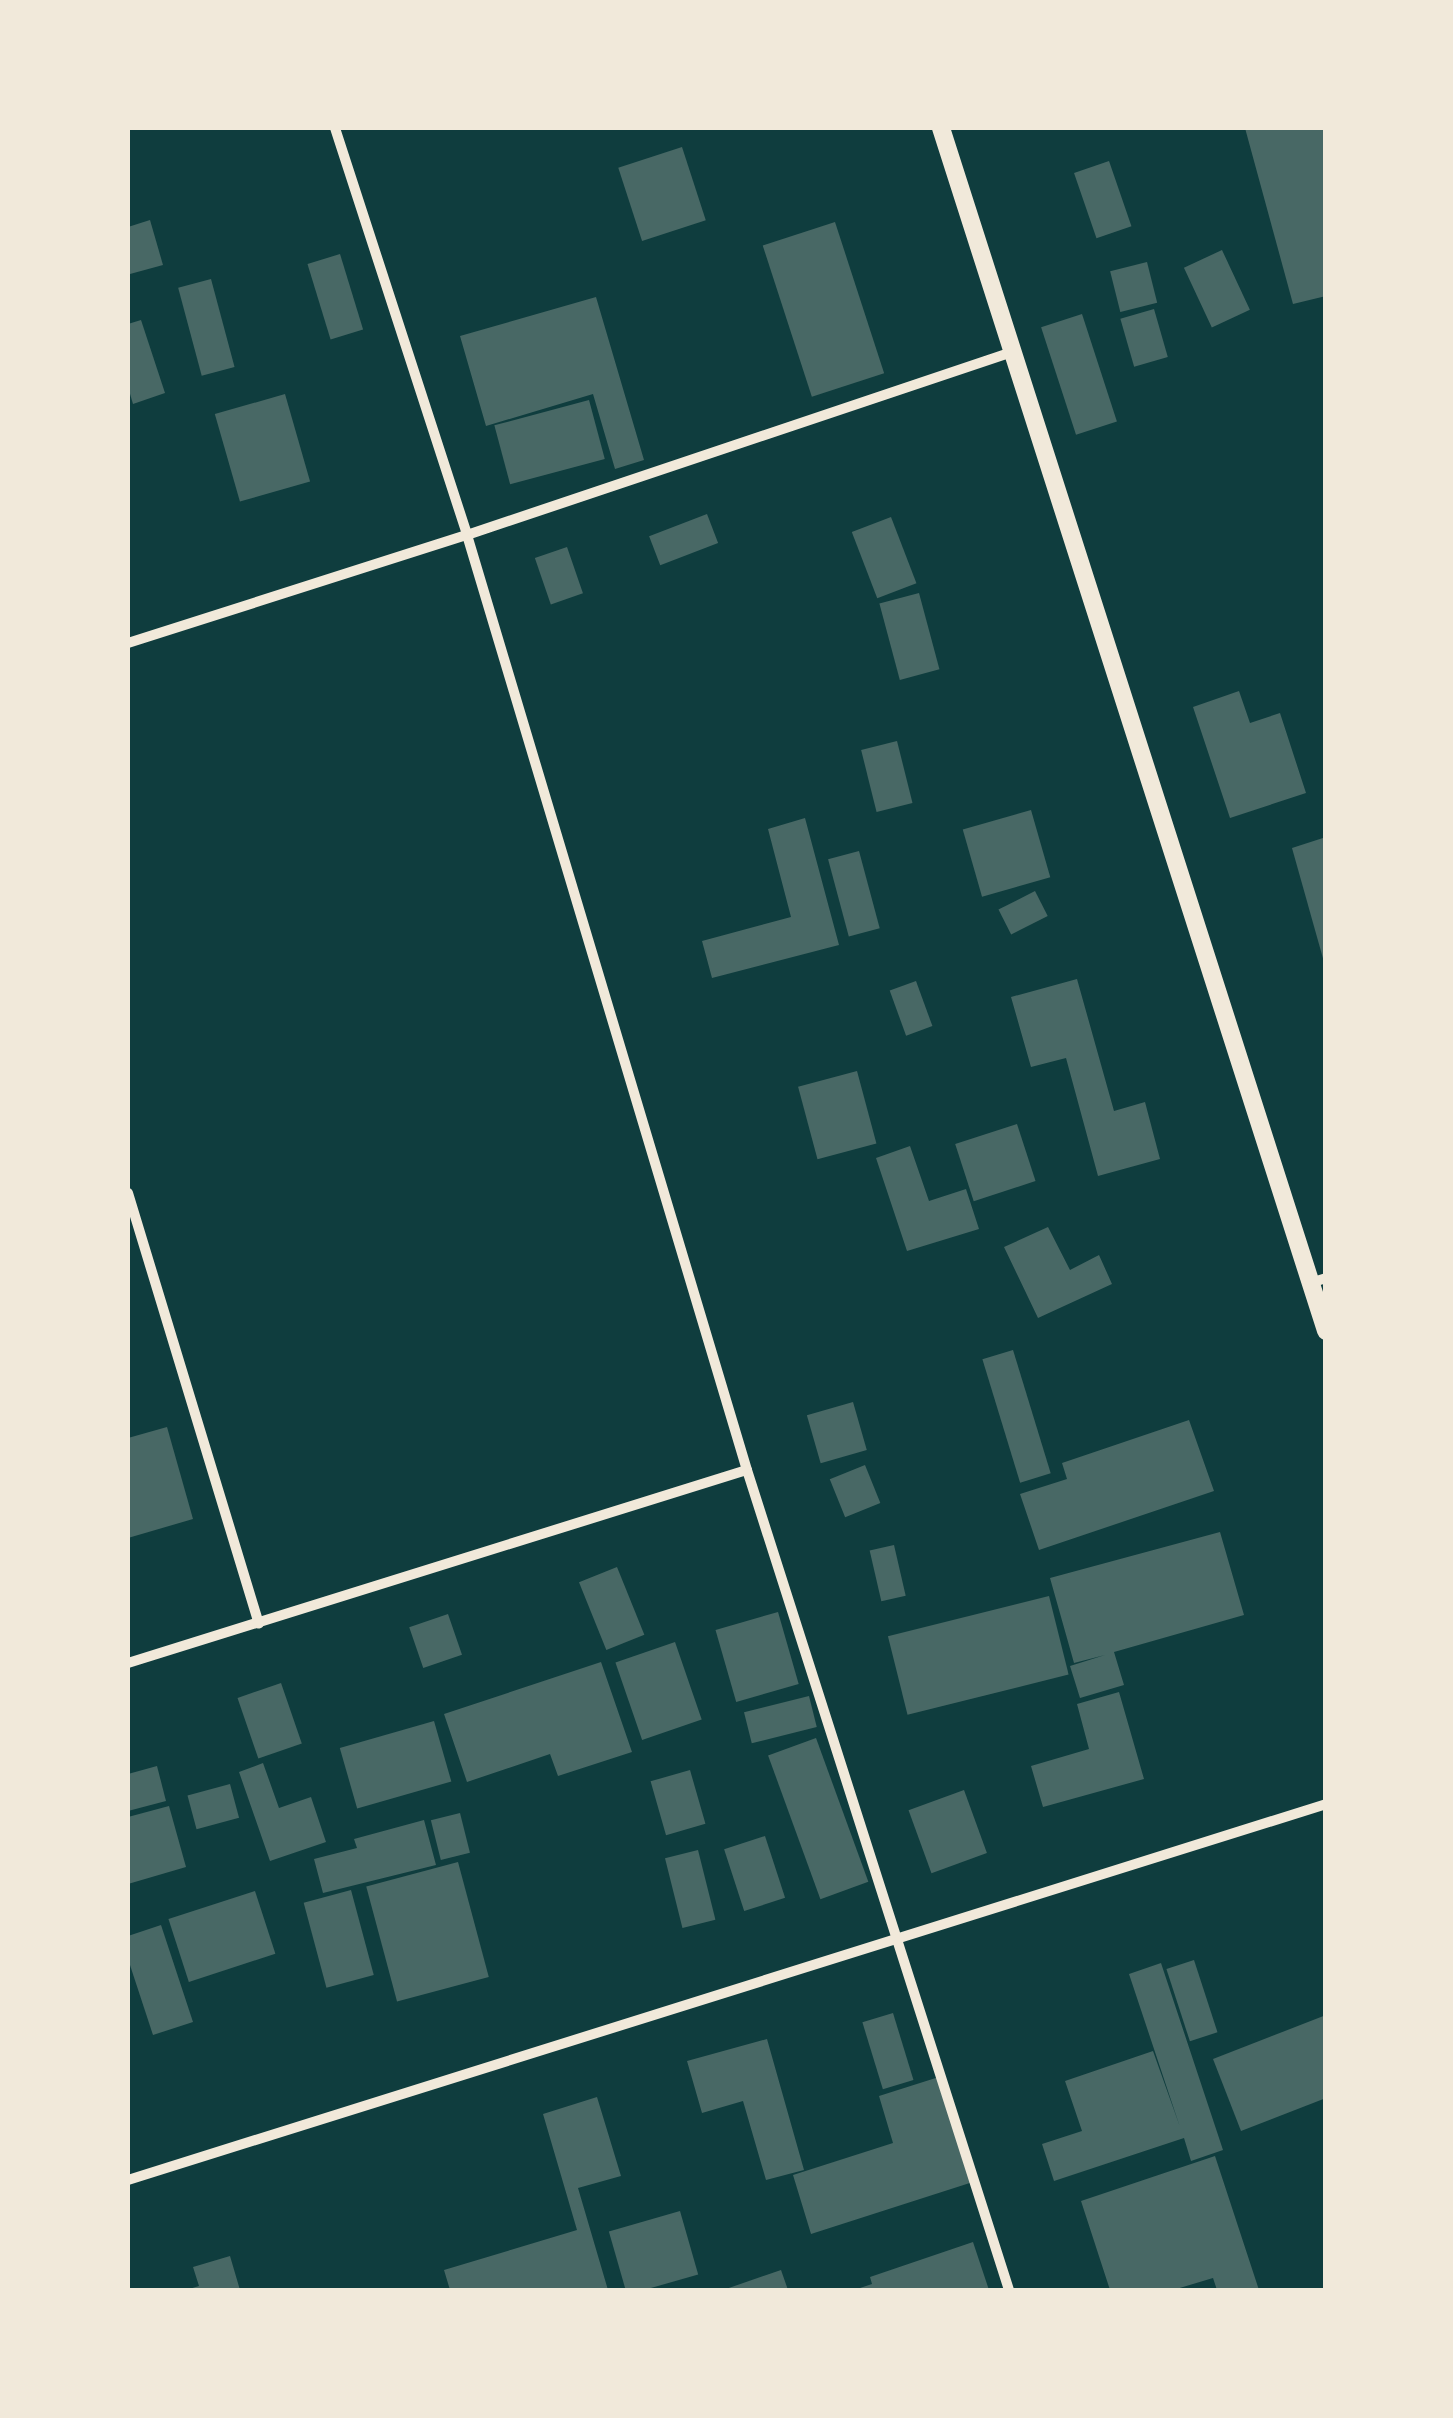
<!DOCTYPE html>
<html>
<head>
<meta charset="utf-8">
<style>
	body { margin:0 }
	#map { position:relative; width:1453px; height:2418px; overflow:hidden; background:#0f3d3e; font-family:Lato,sans-serif }
	div>[style] { position:absolute }
	.building>* { inset:0; background:#486865; transform-origin:0 0 }
	.minor>* { height:10px; margin:-5px; padding:0 5px; transform-origin:5px; border-radius:5px; background:#f1e9da }
	.tertiary>* { height:18px; margin:-9px; padding:0 9px; transform-origin:9px; border-radius:9px; background:#f1e9da }
	span { translate:-50% -50%; white-space:nowrap; text-align:center; line-height:1.15; -webkit-text-stroke:8px #f1e9da; paint-order:stroke }
	.frame { position:absolute; inset:0; border:130px solid #f1e9da; pointer-events:none }
</style>
</head>
<body>
<div id="map">
	<div class="building">
		<i style="clip-path:polygon(1245px 128px,1326px 128px,1326px 296px,1293px 304px)"></i>
		<i style="left:682px;top:147px;width:77px;height:67px;rotate:72deg"></i>
		<i style="left:1109px;top:161px;width:69px;height:37px;rotate:71deg"></i>
		<i style="clip-path:polygon(150px 220px,163px 265px,130px 274px,128px 227px)"></i>
		<i style="left:835px;top:222px;width:159px;height:76px;rotate:72deg"></i>
		<i style="left:1222px;top:250px;width:66px;height:42px;rotate:65deg"></i>
		<i style="left:340px;top:254px;width:79px;height:34px;rotate:73deg"></i>
		<i style="left:1147px;top:262px;width:42px;height:38px;rotate:76deg"></i>
		<i style="left:211px;top:279px;width:91px;height:34px;rotate:75deg"></i>
		<i style="clip-path:polygon(596px 297px,644px 460px,615px 469px,593px 394px,486px 426px,460px 336px)"></i>
		<i style="left:1154px;top:309px;width:50px;height:35px;rotate:74deg"></i>
		<i style="left:1082px;top:314px;width:113px;height:43px;rotate:72deg"></i>
		<i style="clip-path:polygon(141px 320px,165px 393px,133px 404px,128px 387px,128px 324px)"></i>
		<i style="left:285px;top:394px;width:91px;height:73px;rotate:74deg"></i>
		<i style="left:589px;top:400px;width:61px;height:98px;rotate:75deg"></i>
		<i style="left:707px;top:514px;width:31px;height:62px;rotate:69deg"></i>
		<i style="left:891px;top:517px;width:71px;height:42px;rotate:69deg"></i>
		<i style="left:567px;top:547px;width:49px;height:34px;rotate:71deg"></i>
		<i style="left:919px;top:593px;width:79px;height:41px;rotate:75deg"></i>
		<i style="clip-path:polygon(1239px 691px,1250px 723px,1280px 713px,1306px 793px,1230px 818px,1193px 707px)"></i>
		<i style="left:897px;top:741px;width:64px;height:37px;rotate:76deg"></i>
		<i style="left:1031px;top:810px;width:70px;height:71px;rotate:74deg"></i>
		<i style="clip-path:polygon(805px 818px,839px 945px,712px 978px,702px 941px,791px 917px,768px 829px)"></i>
		<i style="clip-path:polygon(1326px 837px,1326px 962px,1324px 962px,1292px 848px)"></i>
		<i style="left:859px;top:851px;width:80px;height:32px;rotate:75deg"></i>
		<i style="left:1035px;top:891px;width:28px;height:41px;rotate:63deg"></i>
		<i style="clip-path:polygon(1077px 979px,1114px 1111px,1145px 1102px,1160px 1159px,1098px 1176px,1066px 1058px,1031px 1067px,1011px 997px)"></i>
		<i style="left:916px;top:981px;width:48px;height:28px;rotate:70deg"></i>
		<i style="left:857px;top:1071px;width:75px;height:61px;rotate:75deg"></i>
		<i style="left:1017px;top:1124px;width:60px;height:65px;rotate:72deg"></i>
		<i style="clip-path:polygon(910px 1146px,929px 1201px,966px 1189px,979px 1229px,907px 1251px,876px 1158px)"></i>
		<i style="clip-path:polygon(1048px 1227px,1070px 1270px,1099px 1255px,1112px 1284px,1038px 1318px,1004px 1247px)"></i>
		<i style="left:1013px;top:1350px;width:129px;height:32px;rotate:73deg"></i>
		<i style="left:853px;top:1402px;width:50px;height:48px;rotate:74deg"></i>
		<i style="clip-path:polygon(1189px 1420px,1214px 1491px,1039px 1550px,1020px 1494px,1067px 1479px,1062px 1463px)"></i>
		<i style="clip-path:polygon(167px 1427px,193px 1519px,128px 1538px,128px 1438px)"></i>
		<i style="left:865px;top:1465px;width:41px;height:38px;rotate:68deg"></i>
		<i style="clip-path:polygon(1220px 1532px,1244px 1615px,1114px 1652px,1124px 1685px,1080px 1698px,1070px 1666px,1105px 1655px,1074px 1663px,1050px 1578px)"></i>
		<i style="left:894px;top:1545px;width:52px;height:25px;rotate:77deg"></i>
		<i style="left:617px;top:1567px;width:73px;height:41px;rotate:68deg"></i>
		<i style="left:1049px;top:1596px;width:81px;height:166px;rotate:76deg"></i>
		<i style="left:778px;top:1612px;width:75px;height:65px;rotate:74deg"></i>
		<i style="left:448px;top:1614px;width:43px;height:41px;rotate:71deg"></i>
		<i style="left:675px;top:1642px;width:82px;height:63px;rotate:71deg"></i>
		<i style="clip-path:polygon(601px 1662px,632px 1752px,558px 1776px,550px 1754px,467px 1782px,444px 1714px)"></i>
		<i style="left:281px;top:1683px;width:64px;height:46px;rotate:71deg"></i>
		<i style="clip-path:polygon(1119px 1692px,1144px 1779px,1043px 1807px,1031px 1766px,1089px 1749px,1077px 1704px)"></i>
		<i style="left:809px;top:1696px;width:32px;height:67px;rotate:76deg"></i>
		<i style="left:434px;top:1721px;width:63px;height:98px;rotate:74deg"></i>
		<i style="left:816px;top:1738px;width:153px;height:51px;rotate:70deg"></i>
		<i style="clip-path:polygon(263px 1763px,279px 1808px,311px 1797px,326px 1842px,270px 1861px,239px 1772px)"></i>
		<i style="clip-path:polygon(157px 1766px,166px 1801px,128px 1811px,128px 1774px)"></i>
		<i style="left:690px;top:1770px;width:56px;height:41px;rotate:74deg"></i>
		<i style="left:230px;top:1784px;width:35px;height:44px;rotate:75deg"></i>
		<i style="left:964px;top:1790px;width:67px;height:59px;rotate:70deg"></i>
		<i style="clip-path:polygon(169px 1806px,186px 1867px,128px 1884px,128px 1817px)"></i>
		<i style="left:460px;top:1813px;width:41px;height:30px;rotate:76deg"></i>
		<i style="clip-path:polygon(424px 1820px,436px 1865px,323px 1893px,314px 1859px,357px 1848px,354px 1839px)"></i>
		<i style="left:765px;top:1836px;width:65px;height:43px;rotate:72deg"></i>
		<i style="left:698px;top:1850px;width:72px;height:34px;rotate:76deg"></i>
		<i style="left:458px;top:1862px;width:119px;height:95px;rotate:75deg"></i>
		<i style="left:351px;top:1890px;width:88px;height:49px;rotate:75deg"></i>
		<i style="left:255px;top:1891px;width:66px;height:91px;rotate:72deg"></i>
		<i style="clip-path:polygon(161px 1925px,193px 2022px,153px 2035px,128px 1959px,128px 1936px)"></i>
		<i style="left:1194px;top:1960px;width:76px;height:29px;rotate:72deg"></i>
		<i style="clip-path:polygon(1161px 1963px,1223px 2150px,1191px 2161px,1184px 2138px,1054px 2181px,1042px 2144px,1082px 2131px,1065px 2081px,1153px 2051px,1180px 2127px,1129px 1974px)"></i>
		<i style="left:893px;top:2013px;width:70px;height:32px;rotate:73deg"></i>
		<i style="clip-path:polygon(1326px 2015px,1326px 2098px,1241px 2131px,1213px 2059px)"></i>
		<i style="clip-path:polygon(767px 2039px,804px 2170px,766px 2180px,743px 2101px,702px 2113px,687px 2061px)"></i>
		<i style="clip-path:polygon(942px 2076px,976px 2181px,811px 2234px,793px 2175px,893px 2143px,879px 2096px)"></i>
		<i style="clip-path:polygon(597px 2097px,621px 2176px,578px 2188px,608px 2290px,450px 2290px,444px 2270px,577px 2230px,543px 2114px)"></i>
		<i style="clip-path:polygon(1215px 2156px,1259px 2290px,1217px 2290px,1213px 2278px,1173px 2290px,1110px 2290px,1081px 2201px)"></i>
		<i style="left:680px;top:2211px;width:66px;height:74px;rotate:74deg"></i>
		<i style="clip-path:polygon(973px 2242px,989px 2290px,854px 2290px,872px 2284px,870px 2277px)"></i>
		<i style="clip-path:polygon(230px 2256px,240px 2290px,186px 2290px,199px 2286px,193px 2267px)"></i>
		<i style="clip-path:polygon(781px 2270px,788px 2290px,723px 2290px)"></i>
	</div>
	<div class="minor">
		<i style="left:335px;top:128px;width:428px;rotate:72deg"></i>
		<i style="left:467px;top:535px;width:976px;rotate:73.33deg"></i>
		<i style="left:747px;top:1470px;width:861px;rotate:72.28deg"></i>
		<i style="left:128px;top:643px;width:356px;rotate:-17.7deg"></i>
		<i style="left:467px;top:535px;width:575px;rotate:-18.56deg"></i>
		<i style="left:128px;top:1193px;width:450px;rotate:73.1deg"></i>
		<i style="left:1310px;top:1283px;width:17px;rotate:-17deg"></i>
		<i style="left:128px;top:1663px;width:648px;rotate:-17.32deg"></i>
		<i style="left:128px;top:2180px;width:1256px;rotate:-17.42deg"></i>
	</div>
	<div class="tertiary">
		<i style="left:941px;top:128px;width:1263px;rotate:72.25deg"></i>
	</div>
	<div class="frame"></div>
</div>
</body>
</html>
